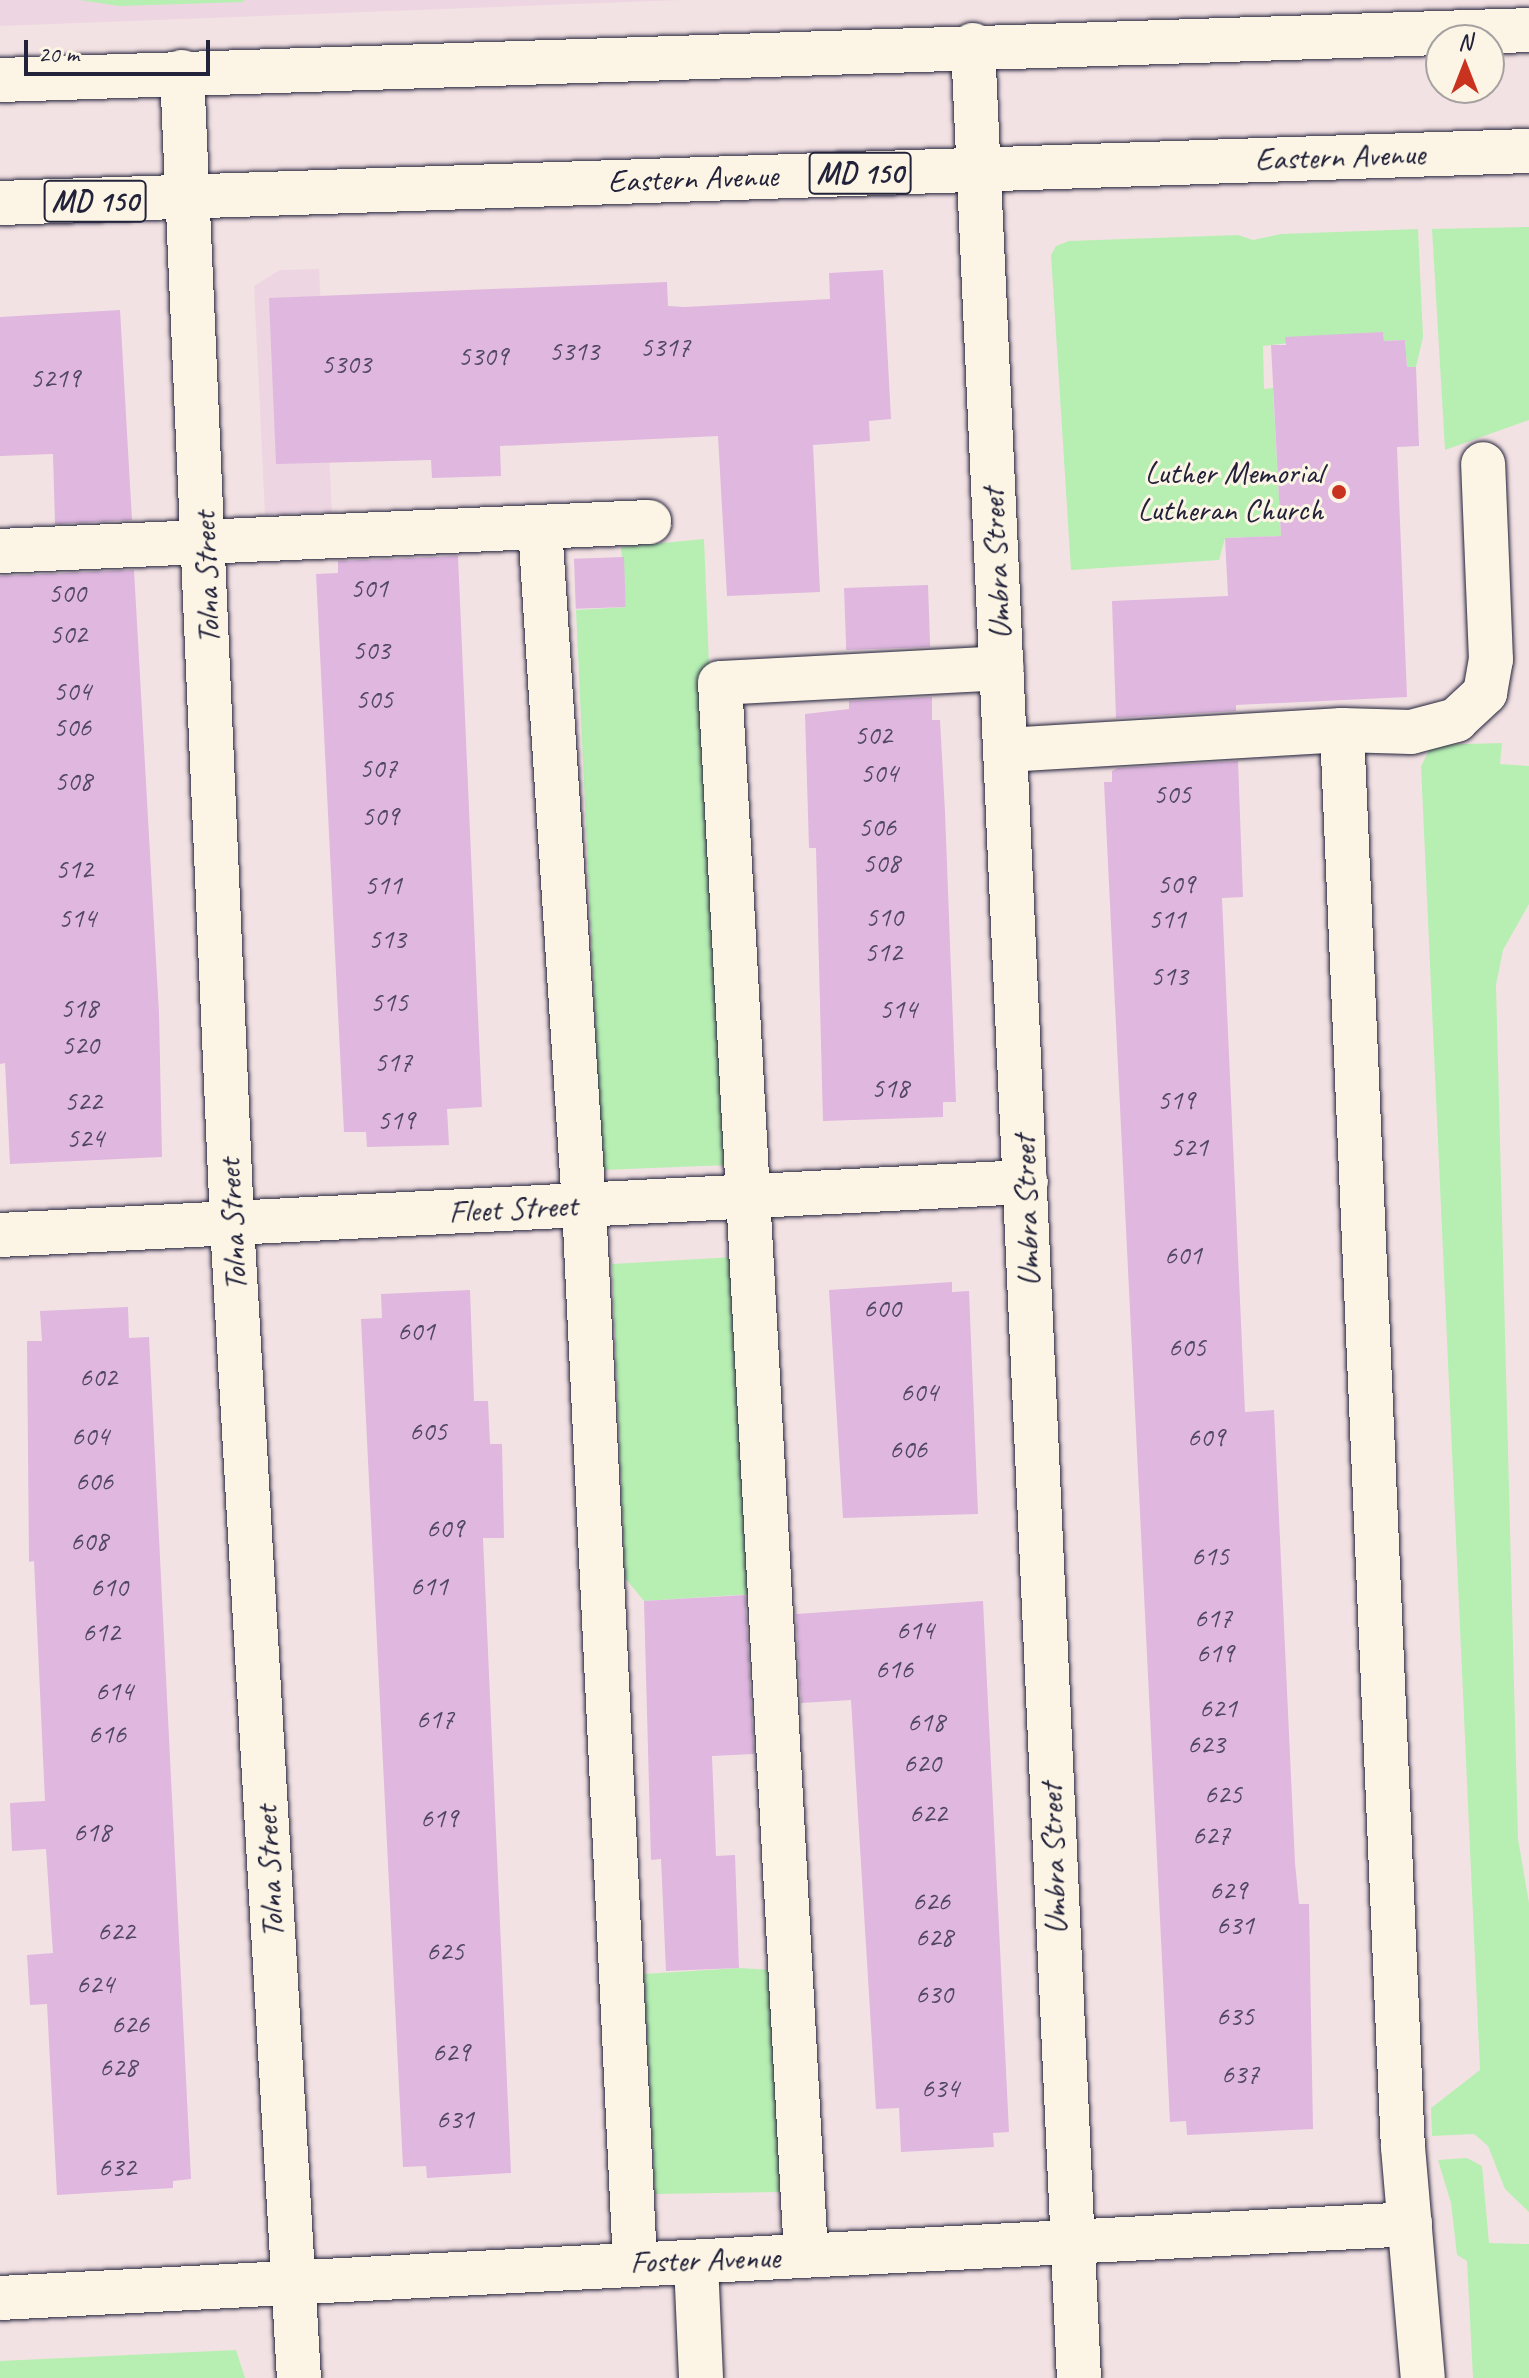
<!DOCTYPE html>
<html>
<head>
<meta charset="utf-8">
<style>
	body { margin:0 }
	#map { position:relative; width:1529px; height:2378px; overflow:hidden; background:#f3e2e3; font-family:Caveat,sans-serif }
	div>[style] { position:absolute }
	.built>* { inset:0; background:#edd5e2 }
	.green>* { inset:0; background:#b7efb3 }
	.building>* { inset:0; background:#dfb7df; transform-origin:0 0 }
	.roads { filter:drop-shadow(0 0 2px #22223b) drop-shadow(0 0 2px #22223b) }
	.minor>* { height:44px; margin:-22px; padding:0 22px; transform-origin:22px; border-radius:22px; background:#fcf5e5 }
	.major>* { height:44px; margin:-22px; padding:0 22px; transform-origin:22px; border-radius:22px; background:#fcf5e5 }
	.dots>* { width:22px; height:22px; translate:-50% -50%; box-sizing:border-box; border:4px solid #fcf5e5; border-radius:50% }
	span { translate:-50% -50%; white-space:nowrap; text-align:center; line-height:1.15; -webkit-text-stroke:6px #fcf5e5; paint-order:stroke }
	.number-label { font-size:28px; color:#514764 }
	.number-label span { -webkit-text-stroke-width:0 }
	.shield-label span { padding:2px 6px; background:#fcf5e5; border:2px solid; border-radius:6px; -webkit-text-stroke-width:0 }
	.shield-label { font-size:30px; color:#22223b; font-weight:700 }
	.street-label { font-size:32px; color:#22223b }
	.poi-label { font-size:32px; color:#22223b }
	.right { translate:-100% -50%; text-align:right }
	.north { position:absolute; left:1425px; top:24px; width:80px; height:80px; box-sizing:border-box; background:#fcf5e5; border:2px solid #a5a1a1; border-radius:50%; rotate:0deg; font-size:22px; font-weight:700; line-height:32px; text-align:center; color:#22223b }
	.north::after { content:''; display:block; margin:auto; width:28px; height:36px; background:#c8321e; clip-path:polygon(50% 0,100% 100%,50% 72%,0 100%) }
	.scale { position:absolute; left:24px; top:40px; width:186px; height:36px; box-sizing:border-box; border:4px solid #22223b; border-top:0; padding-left:10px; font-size:24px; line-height:28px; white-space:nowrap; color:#22223b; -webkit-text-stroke:6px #fcf5e5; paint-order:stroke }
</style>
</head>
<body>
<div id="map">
	<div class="built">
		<i style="clip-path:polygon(0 0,681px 0,0 26px)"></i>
		<i style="clip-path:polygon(319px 269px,332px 512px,265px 515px,254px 286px,280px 270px)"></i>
	</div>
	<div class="green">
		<i style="clip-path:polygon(80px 0,244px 0,244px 2px,119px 6px)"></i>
		<i style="clip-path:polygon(1529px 227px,1529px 420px,1445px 450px,1432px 229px)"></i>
		<i style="clip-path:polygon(1418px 229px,1423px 337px,1416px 367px,1407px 367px,1405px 340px,1384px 341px,1383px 332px,1263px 346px,1264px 389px,1273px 388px,1281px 536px,1225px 538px,1219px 560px,1071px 570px,1051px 255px,1056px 246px,1069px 241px,1238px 235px,1253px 240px,1281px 234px)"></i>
		<i style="clip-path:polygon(704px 539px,729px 1165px,602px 1170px,576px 610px,626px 607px,621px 547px)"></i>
		<i style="clip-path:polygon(1502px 743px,1500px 764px,1529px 766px,1529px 904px,1503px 950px,1496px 985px,1518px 1839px,1529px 1903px,1529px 2212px,1505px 2189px,1488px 2146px,1474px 2134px,1432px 2136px,1431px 2108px,1480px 2070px,1421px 766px,1432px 745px)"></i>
		<i style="clip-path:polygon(735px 1257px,753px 1594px,644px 1601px,625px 1578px,612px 1264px)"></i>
		<i style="clip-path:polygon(739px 1968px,772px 1970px,782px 2192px,655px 2194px,644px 1974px)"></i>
		<i style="clip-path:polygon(1467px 2158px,1482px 2166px,1489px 2243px,1529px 2244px,1529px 2378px,1473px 2378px,1467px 2261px,1457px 2255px,1451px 2203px,1438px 2160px)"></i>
		<i style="clip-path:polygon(236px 2350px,245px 2378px,0 2378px,0 2361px)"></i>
	</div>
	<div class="building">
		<i style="clip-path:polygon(883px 270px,891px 419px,869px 421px,870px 441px,813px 445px,820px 592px,727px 596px,718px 436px,500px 446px,501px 476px,432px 478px,431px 460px,276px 464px,269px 298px,667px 282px,668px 306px,685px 307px,830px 299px,829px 273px)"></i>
		<i style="clip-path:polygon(120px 310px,132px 520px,55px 524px,53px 454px,0 456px,0 317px)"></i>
		<i style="clip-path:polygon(1383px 332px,1384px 341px,1405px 340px,1407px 367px,1416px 367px,1419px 446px,1397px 447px,1407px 697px,1236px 705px,1236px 711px,1116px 718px,1112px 601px,1228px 596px,1225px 538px,1281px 536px,1271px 345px,1286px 345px,1285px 337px)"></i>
		<i style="clip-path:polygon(458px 556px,482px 1107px,447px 1109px,449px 1145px,367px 1147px,366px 1132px,344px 1132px,316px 574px,338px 573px,338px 561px)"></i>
		<i style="left:624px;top:557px;width:50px;height:50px;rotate:88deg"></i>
		<i style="clip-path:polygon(134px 570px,159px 1013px,162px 1157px,10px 1164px,5px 1063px,0 1064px,0 576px)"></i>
		<i style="left:928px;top:585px;width:62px;height:84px;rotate:88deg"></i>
		<i style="clip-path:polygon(932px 697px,932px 720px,940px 720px,945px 812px,956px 1102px,943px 1102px,943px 1117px,823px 1121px,816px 848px,809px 848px,805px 714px,849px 709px,849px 701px)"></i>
		<i style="clip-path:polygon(1238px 761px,1243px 897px,1222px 898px,1245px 1412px,1274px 1410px,1295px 1863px,1299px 1904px,1309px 1904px,1313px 2129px,1187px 2135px,1186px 2121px,1170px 2122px,1104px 782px,1112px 782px,1112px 771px,1118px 768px)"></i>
		<i style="clip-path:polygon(952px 1282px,952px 1292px,969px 1291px,978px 1514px,843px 1518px,829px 1290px)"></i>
		<i style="clip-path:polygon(470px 1290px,474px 1401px,488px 1401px,490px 1444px,502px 1444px,504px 1538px,483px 1538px,511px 2173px,427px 2178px,426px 2166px,403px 2167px,361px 1319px,382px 1318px,381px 1294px)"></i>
		<i style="clip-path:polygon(128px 1307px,129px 1338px,149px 1337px,191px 2179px,173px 2181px,173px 2188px,57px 2195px,47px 2004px,30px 2005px,27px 1955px,53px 1953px,46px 1849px,12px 1851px,10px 1803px,45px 1801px,34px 1561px,29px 1562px,27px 1341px,42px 1341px,40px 1311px)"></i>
		<i style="clip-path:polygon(745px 1595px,754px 1754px,712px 1756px,716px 1856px,735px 1855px,739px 1968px,666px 1971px,661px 1859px,651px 1860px,644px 1601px)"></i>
		<i style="clip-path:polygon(983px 1601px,1009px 2132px,993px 2133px,994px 2147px,901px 2152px,899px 2108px,876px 2109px,851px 1700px,801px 1703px,796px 1614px)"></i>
	</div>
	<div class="roads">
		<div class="minor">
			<i style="left:973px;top:45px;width:2335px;rotate:87.4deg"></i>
			<i style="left:182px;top:72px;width:1153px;rotate:87.51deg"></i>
			<i style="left:232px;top:1224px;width:1156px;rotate:86.68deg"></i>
			<i style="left:540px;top:527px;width:679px;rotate:86.29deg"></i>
			<i style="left:584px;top:1205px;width:1059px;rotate:87.24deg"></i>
			<i style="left:0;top:551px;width:650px;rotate:-2.56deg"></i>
			<i style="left:1342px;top:730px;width:1418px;rotate:87.54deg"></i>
			<i style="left:1403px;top:2147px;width:232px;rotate:85.1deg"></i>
			<i style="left:1006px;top:750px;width:337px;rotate:-3.4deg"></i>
			<i style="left:1342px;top:730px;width:69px;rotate:1.7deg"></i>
			<i style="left:1411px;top:732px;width:47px;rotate:-14.9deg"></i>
			<i style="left:1456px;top:720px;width:40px;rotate:-43deg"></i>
			<i style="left:1485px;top:693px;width:34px;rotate:-80deg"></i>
			<i style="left:1491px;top:660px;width:196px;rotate:-92.3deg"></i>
			<i style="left:0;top:1235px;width:1027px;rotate:-2.96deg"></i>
			<i style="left:806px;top:2255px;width:1574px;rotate:-93.13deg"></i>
			<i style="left:720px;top:683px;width:282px;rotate:-3deg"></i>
			<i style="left:696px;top:2263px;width:115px;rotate:87.5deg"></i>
			<i style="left:0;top:2298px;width:1412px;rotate:-3deg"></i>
		</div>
		<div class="major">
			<i style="left:0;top:80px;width:1530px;rotate:-1.87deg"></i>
			<i style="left:0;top:203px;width:1530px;rotate:-1.95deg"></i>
		</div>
	</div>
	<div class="dots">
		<i style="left:1339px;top:492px;background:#c8321e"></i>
	</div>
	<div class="number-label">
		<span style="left:665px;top:347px">5317</span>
		<span style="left:574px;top:351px">5313</span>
		<span style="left:483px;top:356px">5309</span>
		<span style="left:346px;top:364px">5303</span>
		<span style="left:55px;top:378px">5219</span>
		<span style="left:369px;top:588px">501</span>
		<span style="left:67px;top:593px">500</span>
		<span style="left:68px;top:634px">502</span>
		<span style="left:371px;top:650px">503</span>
		<span style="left:72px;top:691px">504</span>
		<span style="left:374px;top:699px">505</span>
		<span style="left:72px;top:727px">506</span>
		<span style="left:873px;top:735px">502</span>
		<span style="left:378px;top:768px">507</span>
		<span style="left:879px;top:773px">504</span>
		<span style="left:73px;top:781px">508</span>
		<span style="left:1172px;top:794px">505</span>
		<span style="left:380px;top:816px">509</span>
		<span style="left:877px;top:827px">506</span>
		<span style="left:881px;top:863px">508</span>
		<span style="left:74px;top:869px">512</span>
		<span style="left:1176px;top:884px">509</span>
		<span style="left:383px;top:885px">511</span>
		<span style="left:884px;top:917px">510</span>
		<span style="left:77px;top:918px">514</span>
		<span style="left:1167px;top:919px">511</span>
		<span style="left:387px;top:939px">513</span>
		<span style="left:883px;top:952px">512</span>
		<span style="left:1169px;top:976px">513</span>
		<span style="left:389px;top:1002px">515</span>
		<span style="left:79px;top:1008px">518</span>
		<span style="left:898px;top:1009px">514</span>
		<span style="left:80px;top:1045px">520</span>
		<span style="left:393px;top:1062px">517</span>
		<span style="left:890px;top:1088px">518</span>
		<span style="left:1176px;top:1100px">519</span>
		<span style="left:83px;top:1101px">522</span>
		<span style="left:396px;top:1120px">519</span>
		<span style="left:85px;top:1138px">524</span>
		<span style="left:1189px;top:1147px">521</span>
		<span style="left:1183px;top:1255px">601</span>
		<span style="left:882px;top:1308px">600</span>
		<span style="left:416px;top:1331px">601</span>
		<span style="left:1187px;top:1347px">605</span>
		<span style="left:98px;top:1377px">602</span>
		<span style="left:919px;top:1392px">604</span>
		<span style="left:428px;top:1431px">605</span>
		<span style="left:90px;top:1436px">604</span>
		<span style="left:1206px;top:1437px">609</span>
		<span style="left:908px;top:1449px">606</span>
		<span style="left:94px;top:1481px">606</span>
		<span style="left:445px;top:1528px">609</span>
		<span style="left:89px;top:1541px">608</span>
		<span style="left:1210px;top:1556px">615</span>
		<span style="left:429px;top:1586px">611</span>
		<span style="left:109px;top:1587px">610</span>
		<span style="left:1213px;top:1618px">617</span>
		<span style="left:915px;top:1630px">614</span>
		<span style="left:101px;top:1632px">612</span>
		<span style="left:1215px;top:1653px">619</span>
		<span style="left:894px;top:1669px">616</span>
		<span style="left:114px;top:1691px">614</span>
		<span style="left:1218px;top:1708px">621</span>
		<span style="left:435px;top:1719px">617</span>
		<span style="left:926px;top:1722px">618</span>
		<span style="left:107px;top:1734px">616</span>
		<span style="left:1206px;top:1744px">623</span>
		<span style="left:922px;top:1763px">620</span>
		<span style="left:1223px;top:1794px">625</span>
		<span style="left:928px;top:1813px">622</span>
		<span style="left:439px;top:1818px">619</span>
		<span style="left:92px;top:1832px">618</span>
		<span style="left:1211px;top:1835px">627</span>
		<span style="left:1228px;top:1890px">629</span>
		<span style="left:931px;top:1901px">626</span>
		<span style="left:1235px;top:1925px">631</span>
		<span style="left:116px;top:1931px">622</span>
		<span style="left:934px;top:1937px">628</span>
		<span style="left:445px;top:1951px">625</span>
		<span style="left:95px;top:1984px">624</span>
		<span style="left:934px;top:1994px">630</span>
		<span style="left:1235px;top:2016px">635</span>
		<span style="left:130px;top:2024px">626</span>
		<span style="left:451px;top:2052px">629</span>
		<span style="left:118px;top:2067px">628</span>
		<span style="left:1240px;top:2074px">637</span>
		<span style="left:940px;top:2088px">634</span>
		<span style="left:455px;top:2119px">631</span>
		<span style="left:117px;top:2167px">632</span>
	</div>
	<div class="shield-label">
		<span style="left:860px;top:173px">MD 150</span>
		<span style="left:95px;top:201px">MD 150</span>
	</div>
	<div class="street-label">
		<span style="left:1340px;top:157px;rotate:-2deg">Eastern Avenue</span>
		<span style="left:693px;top:179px;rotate:-2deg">Eastern Avenue</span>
		<span style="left:997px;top:564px;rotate:-93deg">Umbra Street</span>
		<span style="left:207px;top:578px;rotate:-92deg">Tolna Street</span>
		<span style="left:513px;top:1209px;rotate:-3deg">Fleet Street</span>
		<span style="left:1027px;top:1211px;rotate:-92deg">Umbra Street</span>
		<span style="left:233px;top:1225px;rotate:-93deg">Tolna Street</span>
		<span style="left:1054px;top:1859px;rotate:-92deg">Umbra Street</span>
		<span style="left:270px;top:1872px;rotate:-93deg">Tolna Street</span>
		<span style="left:705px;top:2260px;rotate:-2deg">Foster Avenue</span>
	</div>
	<div class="poi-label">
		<span class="right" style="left:1323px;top:492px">Luther Memorial<br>Lutheran Church</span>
	</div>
	<div class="north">N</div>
	<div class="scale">20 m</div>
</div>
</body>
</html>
